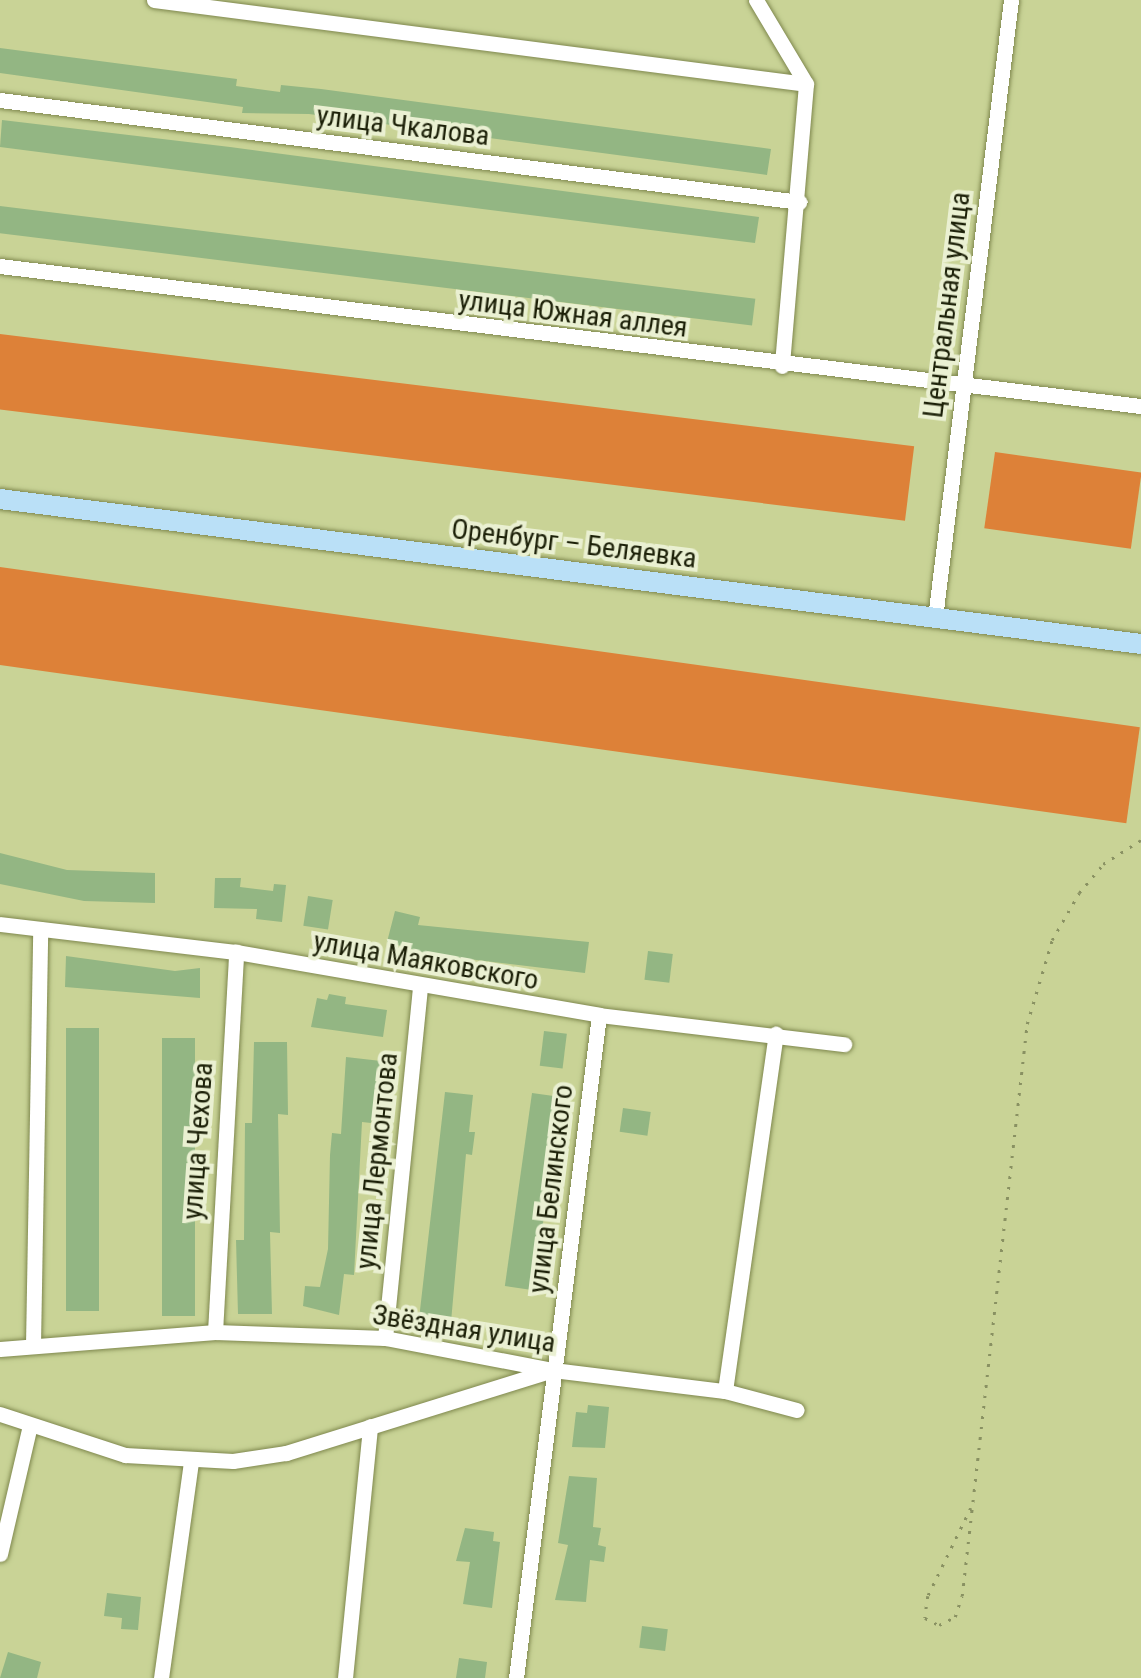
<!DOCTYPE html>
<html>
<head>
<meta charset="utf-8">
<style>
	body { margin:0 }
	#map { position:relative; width:1141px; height:1678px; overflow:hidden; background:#c9d396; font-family:"Roboto Condensed",sans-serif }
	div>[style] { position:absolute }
	.forest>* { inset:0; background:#dd8138; transform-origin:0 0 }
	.building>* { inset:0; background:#93b683; transform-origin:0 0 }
	.path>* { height:2.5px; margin-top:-1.25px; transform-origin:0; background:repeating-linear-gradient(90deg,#899162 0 2.5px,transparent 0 10.5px) }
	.roads { filter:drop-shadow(0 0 2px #7f884e) drop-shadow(0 0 2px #7f884e) }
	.minor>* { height:15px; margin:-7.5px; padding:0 7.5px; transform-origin:7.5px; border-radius:7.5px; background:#fff }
	.major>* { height:20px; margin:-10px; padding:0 10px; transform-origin:10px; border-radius:10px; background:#bae0f7 }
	span { translate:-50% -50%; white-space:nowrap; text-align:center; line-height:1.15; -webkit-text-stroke:8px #eaf0d2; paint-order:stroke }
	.street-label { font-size:28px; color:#1c2008 }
</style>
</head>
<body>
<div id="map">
	<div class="forest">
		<i style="left:0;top:334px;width:921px;height:75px;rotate:7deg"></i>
		<i style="left:995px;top:452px;width:148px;height:77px;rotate:8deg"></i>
		<i style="left:0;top:567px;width:1151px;height:97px;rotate:8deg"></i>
	</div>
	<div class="building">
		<i style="clip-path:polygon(0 48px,237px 79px,236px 86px,280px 92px,281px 85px,321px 89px,771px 149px,767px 175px,309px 114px,242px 113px,243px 107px,0 73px)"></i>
		<i style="clip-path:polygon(2px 120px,230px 147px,759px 217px,755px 243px,451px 205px,0 147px)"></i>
		<i style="left:0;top:206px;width:761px;height:27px;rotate:7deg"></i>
		<i style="clip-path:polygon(0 853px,67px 870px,155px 873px,155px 903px,84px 901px,0 884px)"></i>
		<i style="clip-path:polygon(215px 878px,241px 878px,240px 887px,273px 891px,274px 884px,286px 885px,282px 922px,256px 919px,257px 909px,214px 908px)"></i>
		<i style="left:308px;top:896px;width:25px;height:30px;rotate:9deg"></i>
		<i style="clip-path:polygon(395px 911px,420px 917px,418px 925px,589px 942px,585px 973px,427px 954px,387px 942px)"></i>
		<i style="left:648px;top:951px;width:25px;height:29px;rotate:7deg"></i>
		<i style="clip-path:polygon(66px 956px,175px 971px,200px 968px,200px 998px,65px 987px)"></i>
		<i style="clip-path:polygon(329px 994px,346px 997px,345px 1004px,387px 1010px,383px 1037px,311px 1027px,317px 998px,327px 1000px)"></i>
		<i style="left:66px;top:1028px;width:33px;height:283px"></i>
		<i style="left:544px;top:1031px;width:23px;height:35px;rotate:7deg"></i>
		<i style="left:162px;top:1038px;width:33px;height:278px"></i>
		<i style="clip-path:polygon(254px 1042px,287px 1042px,288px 1115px,278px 1114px,280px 1233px,270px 1232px,272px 1314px,238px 1314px,236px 1240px,244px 1240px,245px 1123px,252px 1123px)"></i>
		<i style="clip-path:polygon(346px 1057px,381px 1061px,371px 1123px,362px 1122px,354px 1275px,344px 1274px,339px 1315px,303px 1306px,305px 1286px,320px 1287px,328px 1249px,330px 1155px,332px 1133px,341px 1134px)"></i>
		<i style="clip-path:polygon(445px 1092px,473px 1095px,469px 1132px,475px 1132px,472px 1155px,466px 1154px,451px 1322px,419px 1319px)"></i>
		<i style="left:532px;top:1093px;width:29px;height:195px;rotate:8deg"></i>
		<i style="left:623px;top:1108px;width:28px;height:24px;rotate:8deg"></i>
		<i style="clip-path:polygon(588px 1405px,609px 1407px,605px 1448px,572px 1447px,576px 1412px,587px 1413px)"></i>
		<i style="clip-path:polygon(569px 1476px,597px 1478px,593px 1527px,601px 1528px,598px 1545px,606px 1547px,604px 1562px,590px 1560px,586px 1602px,555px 1600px,568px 1545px,558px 1543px)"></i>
		<i style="clip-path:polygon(465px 1528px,494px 1532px,493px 1541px,500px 1542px,492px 1608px,463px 1604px,470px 1562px,456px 1561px)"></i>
		<i style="clip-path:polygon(107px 1593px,141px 1597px,138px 1630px,121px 1629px,122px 1618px,104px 1616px)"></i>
		<i style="left:642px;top:1626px;width:26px;height:22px;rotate:7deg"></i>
		<i style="clip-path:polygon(8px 1652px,41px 1662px,37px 1678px,0 1678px)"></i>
		<i style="clip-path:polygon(459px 1658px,487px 1662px,485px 1678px,456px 1678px)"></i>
	</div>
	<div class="path">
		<i style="left:971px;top:1508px;width:98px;rotate:116deg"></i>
		<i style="left:928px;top:1596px;width:22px;rotate:98deg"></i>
		<i style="left:925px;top:1618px;width:16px;rotate:27deg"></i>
		<i style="left:939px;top:1625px;width:18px;rotate:-27deg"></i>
		<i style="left:955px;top:1617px;width:22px;rotate:-72deg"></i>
		<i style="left:962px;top:1596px;width:576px;rotate:-83.52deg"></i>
		<i style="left:1027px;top:1024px;width:88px;rotate:-73.4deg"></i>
		<i style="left:1052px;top:940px;width:54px;rotate:-60.1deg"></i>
		<i style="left:1079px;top:893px;width:38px;rotate:-50deg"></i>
		<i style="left:1103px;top:864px;width:45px;rotate:-32.3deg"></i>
	</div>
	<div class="roads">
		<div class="minor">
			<i style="left:154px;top:0;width:657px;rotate:7.34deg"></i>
			<i style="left:756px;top:0;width:98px;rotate:59.2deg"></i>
			<i style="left:806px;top:84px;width:283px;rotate:94.9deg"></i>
			<i style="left:0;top:100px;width:806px;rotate:7.27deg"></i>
			<i style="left:0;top:266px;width:1150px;rotate:7deg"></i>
			<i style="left:935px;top:618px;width:623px;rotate:-82.99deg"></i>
			<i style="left:0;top:924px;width:238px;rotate:6.8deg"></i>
			<i style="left:236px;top:952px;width:368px;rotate:9.8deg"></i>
			<i style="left:599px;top:1015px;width:247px;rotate:6.8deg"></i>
			<i style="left:215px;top:1332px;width:381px;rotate:-86.8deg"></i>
			<i style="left:385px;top:1338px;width:351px;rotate:-84.3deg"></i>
			<i style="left:33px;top:1345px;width:416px;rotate:-89deg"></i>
			<i style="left:0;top:1349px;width:216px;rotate:-4.5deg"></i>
			<i style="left:215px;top:1332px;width:170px;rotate:2deg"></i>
			<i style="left:385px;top:1338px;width:171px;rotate:10.8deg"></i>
			<i style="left:553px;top:1370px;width:173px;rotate:7deg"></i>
			<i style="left:725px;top:1391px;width:74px;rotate:14.8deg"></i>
			<i style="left:725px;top:1391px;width:361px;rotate:-81.9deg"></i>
			<i style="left:0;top:1414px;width:132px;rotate:18.2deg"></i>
			<i style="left:125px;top:1455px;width:108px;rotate:3.2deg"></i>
			<i style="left:233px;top:1461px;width:54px;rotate:-8.6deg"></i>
			<i style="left:286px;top:1453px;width:280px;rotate:-17.3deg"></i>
			<i style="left:0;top:1554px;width:132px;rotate:-76.9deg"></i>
			<i style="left:161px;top:1678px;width:217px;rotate:-82.1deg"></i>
			<i style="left:345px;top:1678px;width:253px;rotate:-84.3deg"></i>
			<i style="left:516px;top:1678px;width:668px;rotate:-82.86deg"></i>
		</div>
		<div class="major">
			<i style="left:0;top:499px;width:1150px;rotate:7.24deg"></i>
		</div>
	</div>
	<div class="street-label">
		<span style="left:403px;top:126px;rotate:7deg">улица Чкалова</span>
		<span style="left:947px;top:305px;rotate:-83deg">Центральная улица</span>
		<span style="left:573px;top:314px;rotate:7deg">улица Южная аллея</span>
		<span style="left:574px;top:544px;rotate:7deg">Оренбург – Беляевка</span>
		<span style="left:426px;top:961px;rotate:10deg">улица Маяковского</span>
		<span style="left:198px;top:1141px;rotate:-86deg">улица Чехова</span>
		<span style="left:377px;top:1161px;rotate:-84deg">улица Лермонтова</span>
		<span style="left:551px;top:1189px;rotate:-83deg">улица Белинского</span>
		<span style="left:464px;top:1329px;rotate:9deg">Звёздная улица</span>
	</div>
</div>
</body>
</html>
